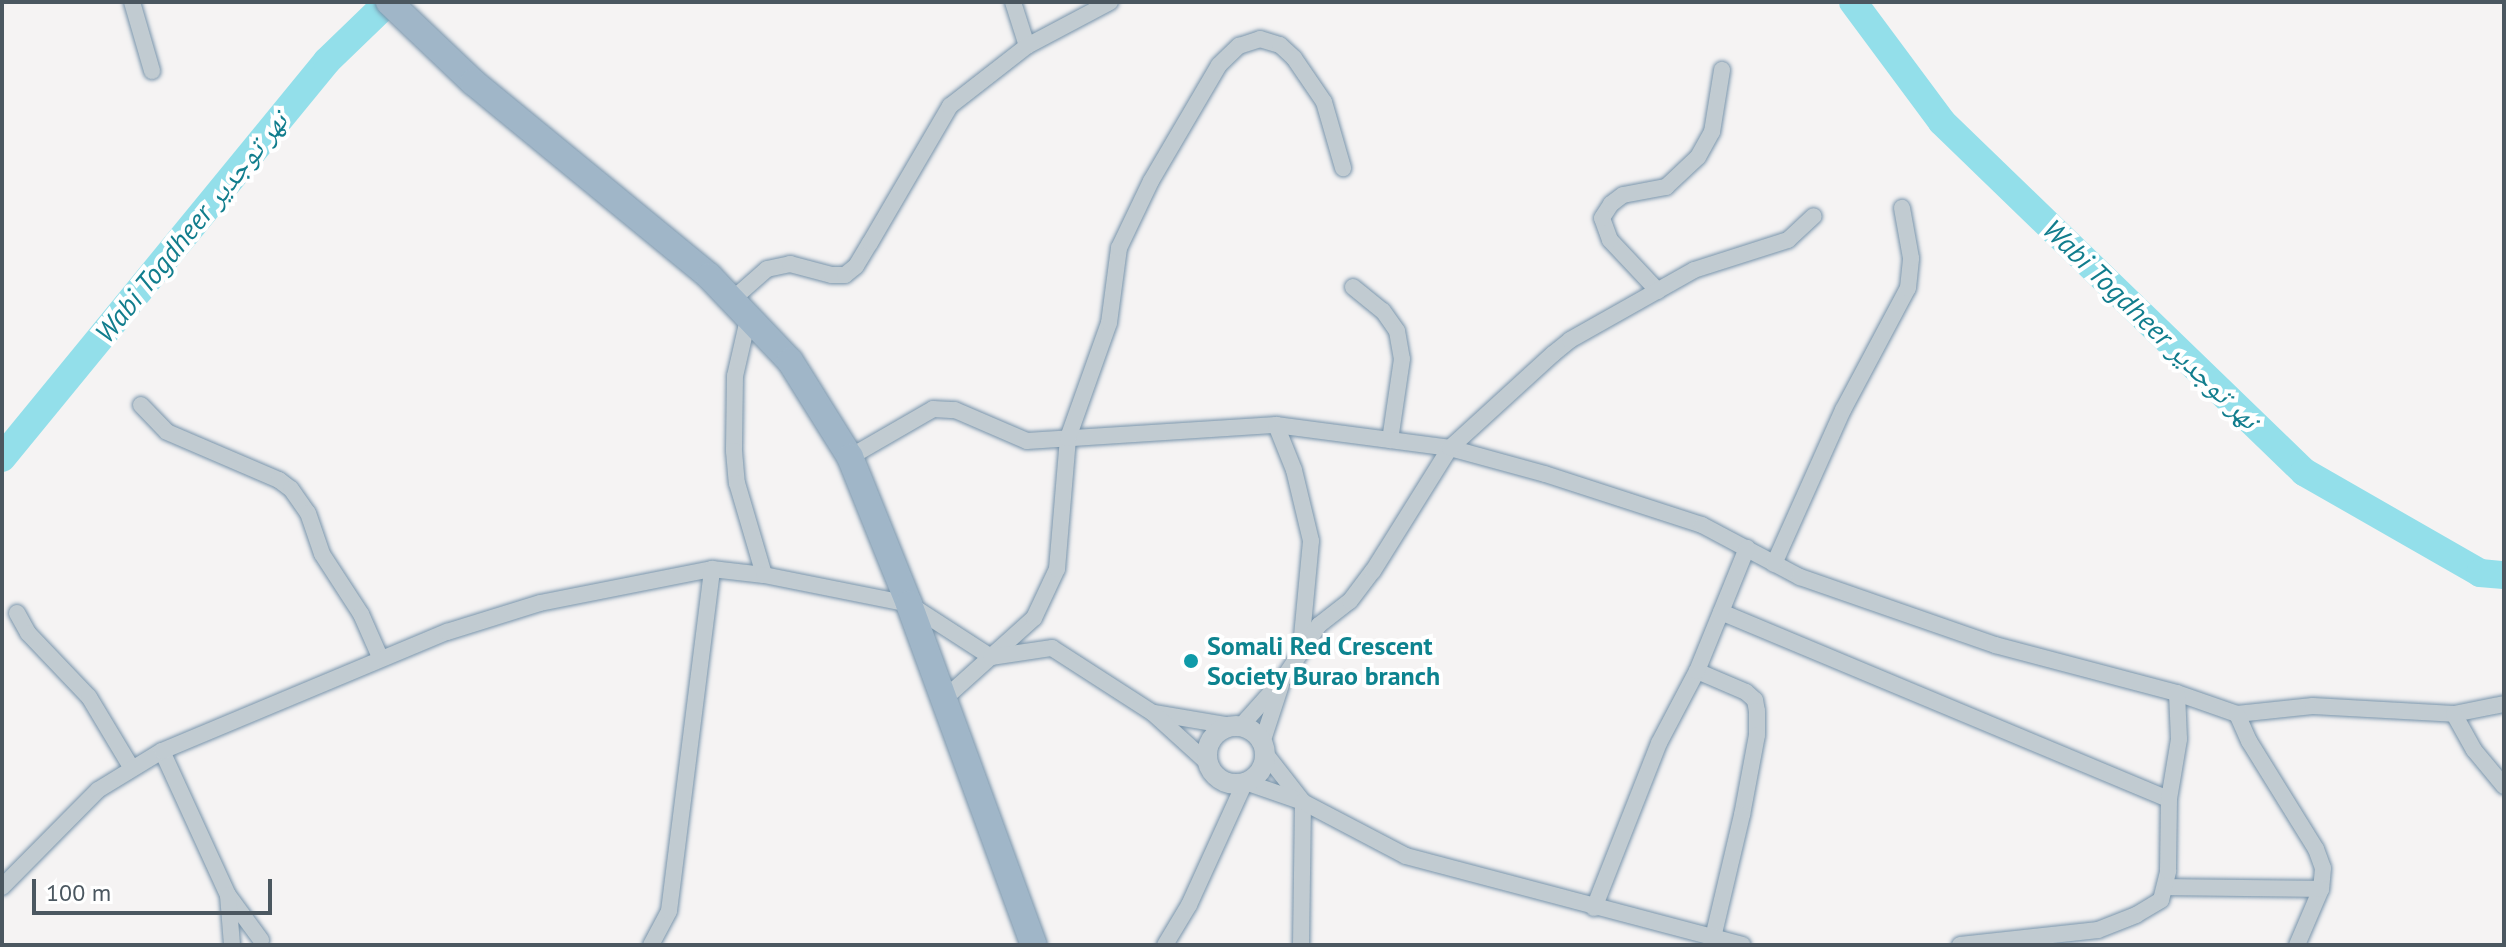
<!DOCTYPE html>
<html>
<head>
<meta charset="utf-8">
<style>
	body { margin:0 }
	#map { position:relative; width:2506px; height:947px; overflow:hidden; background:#f5f3f3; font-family:"PT Sans","Noto Naskh Arabic",sans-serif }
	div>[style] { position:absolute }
	.river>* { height:28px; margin:-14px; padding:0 14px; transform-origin:14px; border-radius:14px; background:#93dfea }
	.roads { filter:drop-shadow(0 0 2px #7894ab) drop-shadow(0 0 2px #7894ab) }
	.minor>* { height:16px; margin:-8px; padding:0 8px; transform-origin:8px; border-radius:8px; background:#c1cbd1 }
	.tertiary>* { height:20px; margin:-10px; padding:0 10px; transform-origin:10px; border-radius:10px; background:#c1cbd1 }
	.tertiary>.ring { margin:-10px; padding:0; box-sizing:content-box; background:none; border:20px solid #c1cbd1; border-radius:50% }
	.trunk>* { height:26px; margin:-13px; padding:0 13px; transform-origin:13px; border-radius:13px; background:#a0b6c8 }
	.dots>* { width:22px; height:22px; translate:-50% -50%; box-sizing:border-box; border:4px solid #fff; border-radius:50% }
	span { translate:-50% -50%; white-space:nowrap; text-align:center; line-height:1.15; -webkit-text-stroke:8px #fff; paint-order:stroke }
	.culture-label { font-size:26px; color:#0d838f; font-weight:700 }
	.left { translate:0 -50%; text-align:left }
	.water-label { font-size:28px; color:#117d8d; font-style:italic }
	.frame { position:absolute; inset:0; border:4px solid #4b5760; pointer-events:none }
	.scale { position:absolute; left:32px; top:879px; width:240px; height:36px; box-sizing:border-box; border:4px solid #4b5760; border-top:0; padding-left:10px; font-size:24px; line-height:28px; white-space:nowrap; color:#4b5760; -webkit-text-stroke:6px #fff; paint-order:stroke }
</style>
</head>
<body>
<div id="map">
	<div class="river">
		<i style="left:1853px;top:2px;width:149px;rotate:53.4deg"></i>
		<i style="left:1942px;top:122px;width:504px;rotate:44.03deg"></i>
		<i style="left:2304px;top:472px;width:203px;rotate:29.8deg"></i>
		<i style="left:2480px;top:573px;width:24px;rotate:5deg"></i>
		<i style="left:2px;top:458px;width:513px;rotate:-50.69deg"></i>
		<i style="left:327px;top:61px;width:85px;rotate:-44deg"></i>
	</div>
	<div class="roads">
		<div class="minor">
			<i style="left:132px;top:2px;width:72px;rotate:73.8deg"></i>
			<i style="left:1013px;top:2px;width:46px;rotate:72.3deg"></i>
			<i style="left:1353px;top:287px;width:38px;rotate:39deg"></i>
			<i style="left:1383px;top:311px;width:24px;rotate:55deg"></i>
			<i style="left:1397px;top:331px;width:28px;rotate:80deg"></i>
			<i style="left:1402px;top:359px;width:82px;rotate:98.4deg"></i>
			<i style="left:1658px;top:291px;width:70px;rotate:-133.3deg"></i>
			<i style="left:1610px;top:240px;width:23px;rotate:-110deg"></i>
			<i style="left:1602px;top:218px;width:17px;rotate:-57deg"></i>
			<i style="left:1611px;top:204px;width:15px;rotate:-37deg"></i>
			<i style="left:1623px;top:195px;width:44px;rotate:-10.5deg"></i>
			<i style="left:1666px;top:187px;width:44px;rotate:-43.2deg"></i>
			<i style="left:1698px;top:157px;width:29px;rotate:-61deg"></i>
			<i style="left:1712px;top:132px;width:63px;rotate:-80.8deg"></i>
			<i style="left:733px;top:299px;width:45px;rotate:-41.4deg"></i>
			<i style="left:767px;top:269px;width:24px;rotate:-12deg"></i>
			<i style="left:790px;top:264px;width:43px;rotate:14.7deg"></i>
			<i style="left:832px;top:275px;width:13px"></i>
			<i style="left:845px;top:275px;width:14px;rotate:-39deg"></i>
			<i style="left:856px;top:266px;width:27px;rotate:-59deg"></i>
			<i style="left:870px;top:243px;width:159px;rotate:-59.7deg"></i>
			<i style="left:950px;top:106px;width:98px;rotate:-37.9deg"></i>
			<i style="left:1027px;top:46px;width:94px;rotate:-27.9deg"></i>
			<i style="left:749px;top:315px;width:63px;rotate:102.9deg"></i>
			<i style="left:735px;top:376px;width:75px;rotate:90.8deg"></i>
			<i style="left:734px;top:451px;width:32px;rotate:85deg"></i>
			<i style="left:737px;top:483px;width:96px;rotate:73.6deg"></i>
			<i style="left:141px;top:405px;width:37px;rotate:46deg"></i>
			<i style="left:167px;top:432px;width:122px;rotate:23.2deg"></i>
			<i style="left:279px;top:480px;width:15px;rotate:37deg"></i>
			<i style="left:291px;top:489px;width:29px;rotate:55deg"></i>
			<i style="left:308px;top:513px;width:43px;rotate:71.1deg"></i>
			<i style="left:322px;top:554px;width:72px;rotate:57deg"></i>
			<i style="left:361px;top:614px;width:47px;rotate:66.2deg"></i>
			<i style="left:1276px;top:425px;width:48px;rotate:68.2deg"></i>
			<i style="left:1294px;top:470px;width:73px;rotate:76.5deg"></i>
			<i style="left:1311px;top:541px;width:106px;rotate:95.4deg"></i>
			<i style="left:850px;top:457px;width:96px;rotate:-30deg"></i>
			<i style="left:933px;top:409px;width:22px;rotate:3deg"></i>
			<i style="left:955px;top:410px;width:78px;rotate:23.3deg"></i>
			<i style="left:1027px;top:441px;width:250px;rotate:-3.7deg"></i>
			<i style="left:1276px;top:425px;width:176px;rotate:7.5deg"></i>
			<i style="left:1450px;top:448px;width:98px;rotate:15.3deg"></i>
			<i style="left:1545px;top:474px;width:165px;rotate:18deg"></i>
			<i style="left:1702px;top:525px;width:111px;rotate:28deg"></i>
			<i style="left:1800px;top:577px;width:207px;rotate:19.2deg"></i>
			<i style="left:1995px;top:645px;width:188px;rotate:14.8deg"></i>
			<i style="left:2177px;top:693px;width:64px;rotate:19.3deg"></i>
			<i style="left:2237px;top:714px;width:76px;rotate:-6deg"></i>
			<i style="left:2313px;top:706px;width:141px;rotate:3.2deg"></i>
			<i style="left:2454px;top:714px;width:51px;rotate:-11.3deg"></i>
			<i style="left:1774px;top:564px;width:169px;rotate:-65.9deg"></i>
			<i style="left:1843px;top:410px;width:138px;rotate:-62deg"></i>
			<i style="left:1908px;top:288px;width:30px;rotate:-84deg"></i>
			<i style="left:1911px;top:258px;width:51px;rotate:-100.2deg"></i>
			<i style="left:1721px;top:612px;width:485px;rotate:22.7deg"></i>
			<i style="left:17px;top:613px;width:23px;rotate:61deg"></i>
			<i style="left:28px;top:633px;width:88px;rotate:46.4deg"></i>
			<i style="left:89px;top:697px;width:82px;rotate:59deg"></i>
			<i style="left:1697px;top:671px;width:53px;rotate:23.2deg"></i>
			<i style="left:1746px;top:692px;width:12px;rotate:42deg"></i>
			<i style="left:1755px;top:700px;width:11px;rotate:80deg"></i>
			<i style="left:1757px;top:711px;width:24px;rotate:90deg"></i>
			<i style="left:1757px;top:735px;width:81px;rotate:100.6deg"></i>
			<i style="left:1742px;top:815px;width:126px;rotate:103.3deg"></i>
			<i style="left:944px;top:699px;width:121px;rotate:-42deg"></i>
			<i style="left:1034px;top:618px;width:54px;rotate:-64.9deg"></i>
			<i style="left:1057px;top:569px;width:131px;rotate:-85.2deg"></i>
			<i style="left:1068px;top:438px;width:122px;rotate:-70.4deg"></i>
			<i style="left:1109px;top:323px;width:76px;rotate:-82.4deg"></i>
			<i style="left:1119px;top:248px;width:74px;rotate:-64.5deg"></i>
			<i style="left:1151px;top:181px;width:134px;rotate:-59.6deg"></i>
			<i style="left:1219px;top:65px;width:28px;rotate:-44deg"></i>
			<i style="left:1239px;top:46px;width:22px;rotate:-18deg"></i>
			<i style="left:1260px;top:39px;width:21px;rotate:17deg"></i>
			<i style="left:1280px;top:45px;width:19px;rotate:43deg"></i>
			<i style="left:1294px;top:58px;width:53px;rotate:55.7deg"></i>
			<i style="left:1324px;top:102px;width:69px;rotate:73.9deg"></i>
			<i style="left:1154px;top:713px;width:78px;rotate:9.6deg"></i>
			<i style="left:2237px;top:714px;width:30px;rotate:66deg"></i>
			<i style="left:2249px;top:741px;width:127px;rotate:58.2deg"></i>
			<i style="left:2316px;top:849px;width:20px;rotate:70deg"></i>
			<i style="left:2323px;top:868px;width:21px;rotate:95deg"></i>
			<i style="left:2321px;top:889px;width:61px;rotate:113.2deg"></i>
			<i style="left:2454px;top:714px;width:41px;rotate:60.9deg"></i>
			<i style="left:2474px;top:750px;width:47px;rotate:50.2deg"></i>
			<i style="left:1240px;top:727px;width:64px;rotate:-48.1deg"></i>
			<i style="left:1283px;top:679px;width:65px;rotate:-56.3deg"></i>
			<i style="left:1319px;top:625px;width:39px;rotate:-38deg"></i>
			<i style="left:1350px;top:601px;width:38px;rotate:-53deg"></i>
			<i style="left:1373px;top:571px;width:145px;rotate:-58deg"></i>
			<i style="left:1450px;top:448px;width:139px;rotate:-42.4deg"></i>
			<i style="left:1553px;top:354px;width:22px;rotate:-39deg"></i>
			<i style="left:1570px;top:340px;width:142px;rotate:-29.4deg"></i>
			<i style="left:1694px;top:270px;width:99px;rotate:-17.7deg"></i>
			<i style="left:1788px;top:240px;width:35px;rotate:-43deg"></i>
			<i style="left:1262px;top:743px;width:61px;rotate:-71.9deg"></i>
			<i style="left:162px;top:751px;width:158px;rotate:65.4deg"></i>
			<i style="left:228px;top:895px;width:56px;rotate:53.7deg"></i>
			<i style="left:1264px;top:752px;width:63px;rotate:52deg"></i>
			<i style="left:1303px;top:802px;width:143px;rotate:90.8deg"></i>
			<i style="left:2px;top:887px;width:136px;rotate:-45.3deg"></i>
			<i style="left:98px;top:790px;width:75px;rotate:-31.4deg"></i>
			<i style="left:162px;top:751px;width:309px;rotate:-22.7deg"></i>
			<i style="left:447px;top:632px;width:97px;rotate:-17.3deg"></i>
			<i style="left:540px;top:603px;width:175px;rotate:-11.2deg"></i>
			<i style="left:712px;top:569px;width:52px;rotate:6.6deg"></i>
			<i style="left:764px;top:575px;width:148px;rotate:11.3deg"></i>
			<i style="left:909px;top:604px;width:98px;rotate:32.9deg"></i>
			<i style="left:991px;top:657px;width:62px;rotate:-8.4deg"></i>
			<i style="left:1052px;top:648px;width:120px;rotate:32.8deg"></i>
			<i style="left:1153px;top:713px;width:74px;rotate:42.3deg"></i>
			<i style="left:2166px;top:887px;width:155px;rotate:0.7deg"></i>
			<i style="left:228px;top:895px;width:50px;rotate:85.4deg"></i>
			<i style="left:1594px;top:908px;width:177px;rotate:-68.5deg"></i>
			<i style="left:1659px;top:743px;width:81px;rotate:-62.2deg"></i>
			<i style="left:1697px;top:671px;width:133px;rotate:-67.9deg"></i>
			<i style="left:651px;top:945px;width:38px;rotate:-62deg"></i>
			<i style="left:669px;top:911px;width:345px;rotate:-82.8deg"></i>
			<i style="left:1165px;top:945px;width:47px;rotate:-59deg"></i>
			<i style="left:1189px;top:905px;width:135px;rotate:-65.5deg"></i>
			<i style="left:1245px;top:782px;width:61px;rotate:19deg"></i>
			<i style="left:1303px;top:802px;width:116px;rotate:27.7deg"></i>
			<i style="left:1406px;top:856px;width:348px;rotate:14.8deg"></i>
			<i style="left:1960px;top:945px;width:139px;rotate:-6.2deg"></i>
			<i style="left:2098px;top:930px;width:41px;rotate:-21.5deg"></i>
			<i style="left:2136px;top:915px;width:29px;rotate:-31deg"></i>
			<i style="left:2161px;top:900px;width:30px;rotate:-76deg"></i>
			<i style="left:2168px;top:871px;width:72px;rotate:-89.2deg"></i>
			<i style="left:2169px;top:799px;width:61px;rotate:-80.5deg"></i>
			<i style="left:2179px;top:739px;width:46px;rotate:-92.5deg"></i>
		</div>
		<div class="tertiary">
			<i class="ring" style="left:1207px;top:726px;width:38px;height:38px"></i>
		</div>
		<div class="trunk">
			<i style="left:389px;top:2px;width:116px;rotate:43.6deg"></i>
			<i style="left:473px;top:82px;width:306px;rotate:39.4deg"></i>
			<i style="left:709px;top:276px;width:117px;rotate:46.4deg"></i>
			<i style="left:790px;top:361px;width:113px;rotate:58deg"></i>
			<i style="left:850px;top:457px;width:158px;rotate:68.1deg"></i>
			<i style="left:909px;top:604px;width:363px;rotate:69.9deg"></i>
		</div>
	</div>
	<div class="dots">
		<i style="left:1191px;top:661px;background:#0f9aa8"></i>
	</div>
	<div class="culture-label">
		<span class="left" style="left:1207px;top:661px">Somali Red Crescent<br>Society Burao branch</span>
	</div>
	<div class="water-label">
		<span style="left:191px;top:227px;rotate:-51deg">Wabi Togdheer نهر توجدير</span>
		<span style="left:2151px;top:324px;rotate:44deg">Wabi Togdheer نهر توجدير</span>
	</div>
	<div class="frame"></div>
	<div class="scale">100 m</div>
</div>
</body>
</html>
